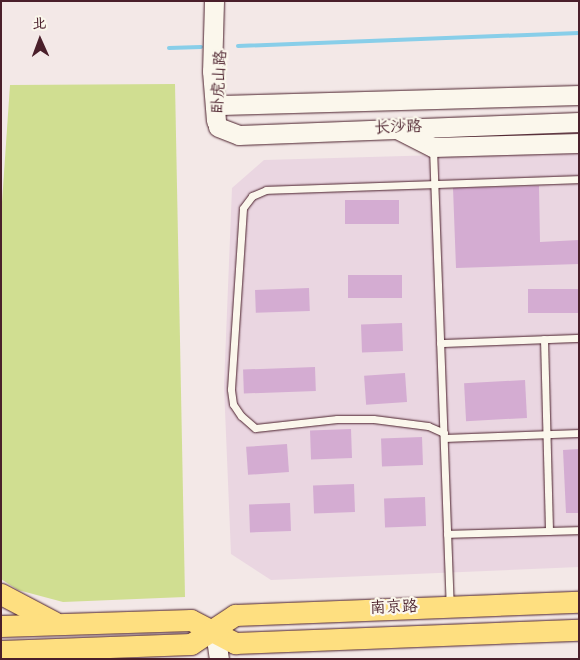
<!DOCTYPE html>
<html>
<head>
<meta charset="utf-8">
<style>
	body { margin:0 }
	#map { position:relative; width:580px; height:660px; overflow:hidden; background:#f3e8e7; font-family:Dekko,"LXGW WenKai TC",sans-serif }
	div>[style] { position:absolute }
	.built>* { inset:0; background:#ead6e1 }
	.green>* { inset:0; background:#d0de91 }
	.stream>* { height:4px; margin:-2px; padding:0 2px; transform-origin:2px; border-radius:2px; background:#88cee9 }
	.building>* { inset:0; background:#d4acd2; transform-origin:0 0 }
	.roads { filter:drop-shadow(0 0 1px #4a1f2b) drop-shadow(0 0 1px #4a1f2b) }
	.lane>* { height:7px; margin:-3.5px; padding:0 3.5px; transform-origin:3.5px; border-radius:3.5px; background:#fbf7ec }
	.secondary>* { height:19px; margin:-9.5px; padding:0 9.5px; transform-origin:9.5px; border-radius:9.5px; background:#fbf7ec }
	.primary>* { height:21px; margin:-10.5px; padding:0 10.5px; transform-origin:10.5px; border-radius:10.5px; background:#fedf80 }
	span { translate:-50% -50%; white-space:nowrap; text-align:center; line-height:1.15; -webkit-text-stroke:4.5px #fbf7ec; paint-order:stroke }
	.street-label { font-size:16px; color:#4a1f2b }
	.frame { position:absolute; inset:0; border:2px solid #4a1f2b; pointer-events:none }
	.north { position:absolute; left:15px; top:15px; width:50px; height:50px; -webkit-text-stroke:4px #fbf7ec; paint-order:stroke; rotate:358deg; font-size:14px; font-weight:700; line-height:20px; text-align:center; color:#4a1f2b }
	.north::after { content:''; display:block; margin:auto; width:18px; height:22px; background:#4a1f2b; clip-path:polygon(50% 0,100% 100%,50% 72%,0 100%) }
</style>
</head>
<body>
<div id="map">
	<div class="built">
		<i style="clip-path:polygon(579px 151px,579px 567px,271px 580px,231px 554px,224px 386px,232px 188px,264px 160px)"></i>
	</div>
	<div class="green">
		<i style="clip-path:polygon(175px 84px,185px 597px,63px 602px,18px 590px,1px 579px,1px 217px,10px 85px)"></i>
	</div>
	<div class="stream">
		<i style="left:238px;top:46px;width:341px;rotate:-2.2deg"></i>
		<i style="left:169px;top:48px;width:32px;rotate:-2deg"></i>
	</div>
	<div class="building">
		<i style="clip-path:polygon(539px 186px,540px 242px,579px 240px,579px 264px,456px 268px,453px 188px)"></i>
		<i style="left:399px;top:200px;width:24px;height:54px;rotate:90deg"></i>
		<i style="left:402px;top:275px;width:23px;height:54px;rotate:90deg"></i>
		<i style="left:309px;top:288px;width:23px;height:54px;rotate:88deg"></i>
		<i style="left:579px;top:289px;width:24px;height:51px;rotate:90deg"></i>
		<i style="left:402px;top:323px;width:28px;height:41px;rotate:88deg"></i>
		<i style="left:315px;top:367px;width:24px;height:72px;rotate:88deg"></i>
		<i style="left:405px;top:373px;width:29px;height:41px;rotate:86deg"></i>
		<i style="left:525px;top:380px;width:38px;height:61px;rotate:87deg"></i>
		<i style="left:351px;top:429px;width:29px;height:41px;rotate:88deg"></i>
		<i style="left:422px;top:437px;width:28px;height:41px;rotate:88deg"></i>
		<i style="left:287px;top:444px;width:28px;height:41px;rotate:86deg"></i>
		<i style="clip-path:polygon(579px 449px,579px 513px,566px 513px,563px 450px)"></i>
		<i style="left:354px;top:484px;width:28px;height:41px;rotate:88deg"></i>
		<i style="left:425px;top:497px;width:29px;height:41px;rotate:88deg"></i>
		<i style="left:290px;top:503px;width:28px;height:41px;rotate:88deg"></i>
	</div>
	<div class="roads">
		<div class="lane">
			<i style="left:433px;top:148px;width:456px;rotate:87.9deg"></i>
			<i style="left:544px;top:339px;width:192px;rotate:88.5deg"></i>
			<i style="left:440px;top:343px;width:139px;rotate:-2.1deg"></i>
			<i style="left:444px;top:433px;width:17px;rotate:-156deg"></i>
			<i style="left:428px;top:426px;width:55px;rotate:-172.7deg"></i>
			<i style="left:373px;top:419px;width:36px;rotate:180deg"></i>
			<i style="left:337px;top:419px;width:82px;rotate:173.7deg"></i>
			<i style="left:255px;top:428px;width:18px;rotate:-139deg"></i>
			<i style="left:241px;top:416px;width:14px;rotate:-124deg"></i>
			<i style="left:233px;top:404px;width:15px;rotate:-98deg"></i>
			<i style="left:231px;top:389px;width:181px;rotate:-86.2deg"></i>
			<i style="left:243px;top:208px;width:15px;rotate:-53deg"></i>
			<i style="left:252px;top:196px;width:15px;rotate:-23deg"></i>
			<i style="left:266px;top:190px;width:313px;rotate:-2deg"></i>
			<i style="left:444px;top:438px;width:135px;rotate:-2.1deg"></i>
			<i style="left:447px;top:534px;width:132px;rotate:-1.7deg"></i>
		</div>
		<div class="secondary">
			<i style="left:214px;top:1px;width:70px;rotate:91.6deg"></i>
			<i style="left:212px;top:71px;width:50px;rotate:85.4deg"></i>
			<i style="left:222px;top:105px;width:357px;rotate:-1.6deg"></i>
			<i style="left:218px;top:127px;width:22px;rotate:21deg"></i>
			<i style="left:239px;top:135px;width:340px;rotate:-2.2deg"></i>
			<i style="left:399px;top:130px;width:38px;rotate:27deg"></i>
			<i style="left:433px;top:147px;width:146px;rotate:-1.6deg"></i>
			<i style="left:215px;top:631px;width:28px;rotate:82deg"></i>
		</div>
		<div class="primary">
			<i style="left:1px;top:594px;width:60px;rotate:27.8deg"></i>
			<i style="left:1px;top:626px;width:190px;rotate:-1.8deg"></i>
			<i style="left:191px;top:620px;width:50px;rotate:27.6deg"></i>
			<i style="left:235px;top:643px;width:344px;rotate:-2.2deg"></i>
			<i style="left:1px;top:651px;width:190px;rotate:-2.1deg"></i>
			<i style="left:191px;top:644px;width:53px;rotate:-33.4deg"></i>
			<i style="left:235px;top:615px;width:344px;rotate:-2.2deg"></i>
		</div>
	</div>
	<div class="street-label">
		<span style="left:221px;top:82px;rotate:-87deg">卧虎山路</span>
		<span style="left:398px;top:129px;rotate:-2deg">长沙路</span>
		<span style="left:394px;top:609px;rotate:-2deg">南京路</span>
	</div>
	<div class="frame"></div>
	<div class="north">北</div>
</div>
</body>
</html>
